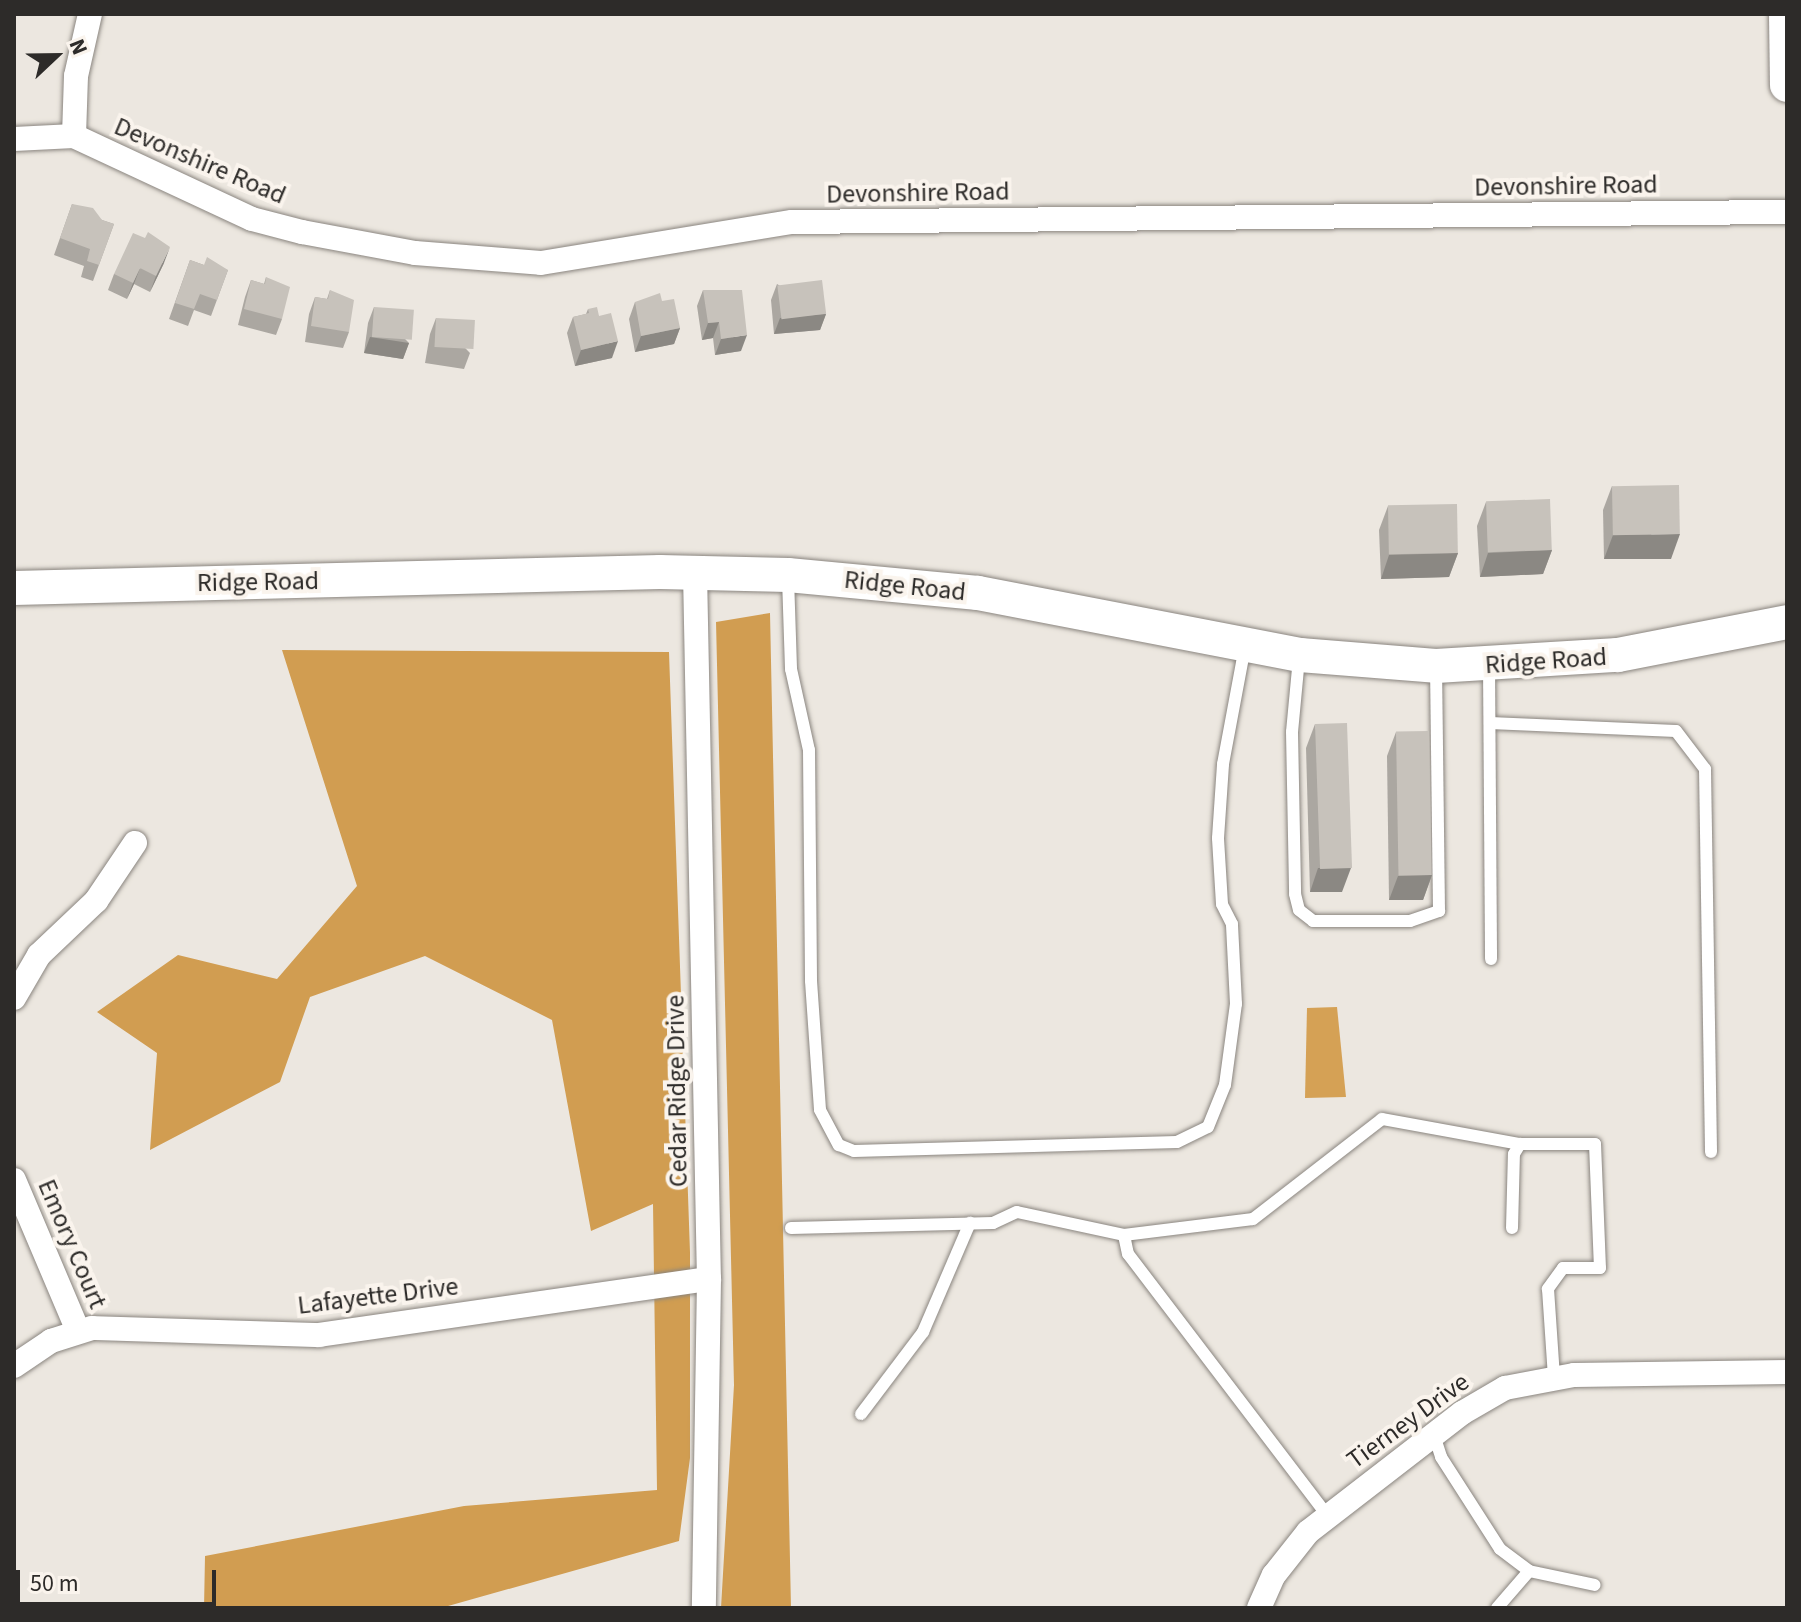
<!DOCTYPE html>
<html>
<head>
<meta charset="utf-8">
<style>
	body { margin:0 }
	#map { position:relative; width:1801px; height:1622px; overflow:hidden; background:#ece7e0; font-family:"Source Sans 3",sans-serif }
	div>[style] { position:absolute }
	.forest>* { inset:0; background:#d19d51 }
	.water>* { inset:0; background:#d5a155 }
	.roads { filter:drop-shadow(0 0 2px #8a857f) drop-shadow(0 0 2px #8a857f) }
	.lane>* { height:12px; margin:-6px; padding:0 6px; transform-origin:6px; border-radius:6px; background:#fff }
	.street>* { height:24px; margin:-12px; padding:0 12px; transform-origin:12px; border-radius:12px; background:#fff }
	.secondary>* { height:34px; margin:-17px; padding:0 17px; transform-origin:17px; border-radius:17px; background:#fff }
	.wall>* { inset:0; background:#aba7a1 }
	.shaded-wall>* { inset:0; background:#8b8883 }
	.building>* { inset:0; background:#c7c2bb; transform-origin:0 0 }
	span { translate:-50% -50%; white-space:nowrap; text-align:center; line-height:1.15; -webkit-text-stroke:8px #faf4ed; paint-order:stroke }
	.street-label { font-size:26px; color:#2d2b29 }
	.frame { position:absolute; inset:0; border:16px solid #2d2b29; pointer-events:none }
	.north { position:absolute; left:16px; top:16px; width:80px; height:80px; -webkit-text-stroke:6px #faf4ed; paint-order:stroke; rotate:68deg; font-size:22px; font-weight:700; line-height:32px; text-align:center; color:#2d2b29 }
	.north::after { content:''; display:block; margin:auto; width:28px; height:36px; background:#2d2b29; clip-path:polygon(50% 0,100% 100%,50% 72%,0 100%) }
	.scale { position:absolute; left:16px; top:1570px; width:200px; height:36px; box-sizing:border-box; border:4px solid #2d2b29; border-top:0; padding-left:10px; font-size:24px; line-height:28px; white-space:nowrap; color:#2d2b29; -webkit-text-stroke:6px #faf4ed; paint-order:stroke }
</style>
</head>
<body>
<div id="map">
	<div class="forest">
		<i style="clip-path:polygon(770px 613px,791px 1608px,721px 1608px,734px 1385px,716px 622px)"></i>
		<i style="clip-path:polygon(282px 650px,669px 652px,690px 1252px,690px 1458px,679px 1541px,441px 1608px,204px 1608px,205px 1556px,464px 1506px,657px 1490px,653px 1204px,591px 1231px,552px 1020px,425px 956px,310px 997px,280px 1082px,150px 1150px,157px 1053px,97px 1012px,178px 955px,277px 979px,357px 886px)"></i>
	</div>
	<div class="water">
		<i style="clip-path:polygon(1337px 1007px,1346px 1097px,1305px 1098px,1307px 1008px)"></i>
	</div>
	<div class="roads">
		<div class="lane">
			<i style="left:788px;top:578px;width:91px;rotate:88.1deg"></i>
			<i style="left:791px;top:669px;width:83px;rotate:77.5deg"></i>
			<i style="left:809px;top:750px;width:231px;rotate:89.5deg"></i>
			<i style="left:811px;top:981px;width:129px;rotate:86deg"></i>
			<i style="left:820px;top:1110px;width:40px;rotate:62deg"></i>
			<i style="left:839px;top:1145px;width:16px;rotate:22deg"></i>
			<i style="left:854px;top:1151px;width:323px;rotate:-1.6deg"></i>
			<i style="left:1177px;top:1142px;width:34px;rotate:-26deg"></i>
			<i style="left:1208px;top:1127px;width:45px;rotate:-68deg"></i>
			<i style="left:1225px;top:1085px;width:82px;rotate:-82.3deg"></i>
			<i style="left:1236px;top:1004px;width:80px;rotate:-92.9deg"></i>
			<i style="left:1232px;top:924px;width:22px;rotate:-117deg"></i>
			<i style="left:1222px;top:904px;width:66px;rotate:-93.5deg"></i>
			<i style="left:1218px;top:838px;width:74px;rotate:-86.1deg"></i>
			<i style="left:1223px;top:764px;width:120px;rotate:-79.4deg"></i>
			<i style="left:1299px;top:658px;width:74px;rotate:95.4deg"></i>
			<i style="left:1292px;top:732px;width:162px;rotate:88.9deg"></i>
			<i style="left:1295px;top:894px;width:16px;rotate:76deg"></i>
			<i style="left:1299px;top:910px;width:18px;rotate:38deg"></i>
			<i style="left:1313px;top:921px;width:97px"></i>
			<i style="left:1410px;top:921px;width:31px;rotate:-19deg"></i>
			<i style="left:1439px;top:911px;width:242px;rotate:-90.7deg"></i>
			<i style="left:1489px;top:666px;width:293px;rotate:89.6deg"></i>
			<i style="left:1490px;top:723px;width:186px;rotate:2.5deg"></i>
			<i style="left:1676px;top:731px;width:48px;rotate:52.7deg"></i>
			<i style="left:1705px;top:769px;width:383px;rotate:89.1deg"></i>
			<i style="left:791px;top:1228px;width:202px;rotate:-1.4deg"></i>
			<i style="left:993px;top:1223px;width:26px;rotate:-25deg"></i>
			<i style="left:1017px;top:1212px;width:109px;rotate:12.1deg"></i>
			<i style="left:1512px;top:1228px;width:74px;rotate:-88.5deg"></i>
			<i style="left:1514px;top:1154px;width:12px;rotate:-59deg"></i>
			<i style="left:1520px;top:1144px;width:75px"></i>
			<i style="left:1595px;top:1144px;width:124px;rotate:87.7deg"></i>
			<i style="left:1600px;top:1268px;width:37px;rotate:180deg"></i>
			<i style="left:1563px;top:1268px;width:26px;rotate:126deg"></i>
			<i style="left:1548px;top:1289px;width:87px;rotate:86.1deg"></i>
			<i style="left:861px;top:1414px;width:103px;rotate:-52.9deg"></i>
			<i style="left:923px;top:1332px;width:119px;rotate:-66.7deg"></i>
			<i style="left:1434px;top:1435px;width:23px;rotate:72deg"></i>
			<i style="left:1441px;top:1457px;width:109px;rotate:57.3deg"></i>
			<i style="left:1500px;top:1549px;width:36px;rotate:37deg"></i>
			<i style="left:1529px;top:1571px;width:67px;rotate:12deg"></i>
			<i style="left:1327px;top:1515px;width:328px;rotate:-127.3deg"></i>
			<i style="left:1128px;top:1254px;width:19px;rotate:-102deg"></i>
			<i style="left:1124px;top:1235px;width:130px;rotate:-7.1deg"></i>
			<i style="left:1253px;top:1219px;width:163px;rotate:-37.8deg"></i>
			<i style="left:1382px;top:1119px;width:140px;rotate:10.3deg"></i>
			<i style="left:1497px;top:1608px;width:49px;rotate:-49.1deg"></i>
		</div>
		<div class="street">
			<i style="left:74px;top:136px;width:60px;rotate:-88.1deg"></i>
			<i style="left:76px;top:76px;width:64px;rotate:-77.3deg"></i>
			<i style="left:14px;top:139px;width:60px;rotate:-2.9deg"></i>
			<i style="left:74px;top:136px;width:196px;rotate:25deg"></i>
			<i style="left:252px;top:219px;width:52px;rotate:14.6deg"></i>
			<i style="left:302px;top:232px;width:115px;rotate:10.5deg"></i>
			<i style="left:415px;top:253px;width:126px;rotate:4.5deg"></i>
			<i style="left:541px;top:263px;width:254px;rotate:-9.3deg"></i>
			<i style="left:792px;top:222px;width:995px;rotate:-0.58deg"></i>
			<i style="left:695px;top:572px;width:707px;rotate:88.87deg"></i>
			<i style="left:709px;top:1279px;width:329px;rotate:90.9deg"></i>
			<i style="left:14px;top:998px;width:50px;rotate:-59.8deg"></i>
			<i style="left:39px;top:955px;width:79px;rotate:-43.5deg"></i>
			<i style="left:96px;top:901px;width:70px;rotate:-56.1deg"></i>
			<i style="left:14px;top:1180px;width:164px;rotate:67deg"></i>
			<i style="left:14px;top:1366px;width:45px;rotate:-34deg"></i>
			<i style="left:51px;top:1341px;width:43px;rotate:-17.6deg"></i>
			<i style="left:92px;top:1328px;width:227px;rotate:1.8deg"></i>
			<i style="left:319px;top:1335px;width:394px;rotate:-8.2deg"></i>
			<i style="left:1259px;top:1608px;width:36px;rotate:-66deg"></i>
			<i style="left:1274px;top:1575px;width:55px;rotate:-51.7deg"></i>
			<i style="left:1308px;top:1532px;width:195px;rotate:-37.7deg"></i>
			<i style="left:1462px;top:1413px;width:50px;rotate:-30.2deg"></i>
			<i style="left:1505px;top:1388px;width:70px;rotate:-10.7deg"></i>
			<i style="left:1574px;top:1375px;width:213px;rotate:-0.8deg"></i>
		</div>
		<div class="secondary">
			<i style="left:1786px;top:14px;width:71px;rotate:89.2deg"></i>
			<i style="left:14px;top:588px;width:646px;rotate:-1.42deg"></i>
			<i style="left:660px;top:572px;width:128px;rotate:1.3deg"></i>
			<i style="left:788px;top:575px;width:191px;rotate:5.4deg"></i>
			<i style="left:978px;top:593px;width:328px;rotate:10.9deg"></i>
			<i style="left:1300px;top:655px;width:136px;rotate:4.6deg"></i>
			<i style="left:1436px;top:666px;width:182px;rotate:-3.5deg"></i>
			<i style="left:1618px;top:655px;width:172px;rotate:-11deg"></i>
		</div>
	</div>
	<div class="wall">
		<i style="clip-path:polygon(72px 204px,102px 220px,114px 224px,93px 281px,81px 277px,84px 266px,54px 255px)"></i>
		<i style="clip-path:polygon(190px 260px,204px 265px,228px 270px,211px 316px,194px 310px,188px 326px,169px 319px)"></i>
		<i style="clip-path:polygon(164px 263px,150px 292px,134px 284px,127px 299px,108px 290px,114px 274px)"></i>
		<i style="clip-path:polygon(266px 277px,282px 319px,276px 335px,238px 325px,245px 297px,251px 280px,264px 284px)"></i>
		<i style="clip-path:polygon(777px 284px,826px 314px,820px 330px,774px 334px,771px 300px)"></i>
		<i style="clip-path:polygon(330px 290px,349px 332px,343px 348px,305px 342px,309px 314px,315px 297px,327px 299px)"></i>
		<i style="clip-path:polygon(703px 290px,741px 351px,715px 355px,713px 338px,702px 340px,697px 306px)"></i>
		<i style="clip-path:polygon(662px 301px,680px 328px,674px 344px,635px 352px,629px 319px,635px 302px)"></i>
		<i style="clip-path:polygon(374px 307px,409px 343px,403px 359px,364px 353px,368px 323px)"></i>
		<i style="clip-path:polygon(588px 309px,599px 316px,612px 358px,575px 366px,567px 333px,573px 317px,586px 314px)"></i>
		<i style="clip-path:polygon(436px 318px,470px 353px,464px 369px,425px 363px,430px 334px)"></i>
		<i style="clip-path:polygon(1612px 486px,1671px 559px,1604px 559px,1603px 510px)"></i>
		<i style="clip-path:polygon(1486px 502px,1552px 550px,1543px 574px,1480px 577px,1477px 526px)"></i>
		<i style="clip-path:polygon(1388px 506px,1458px 553px,1449px 577px,1381px 579px,1379px 530px)"></i>
		<i style="clip-path:polygon(1315px 724px,1342px 892px,1310px 892px,1306px 748px)"></i>
		<i style="clip-path:polygon(1396px 732px,1432px 875px,1423px 900px,1389px 900px,1387px 756px)"></i>
	</div>
	<div class="shaded-wall">
		<i style="clip-path:polygon(170px 247px,164px 263px,150px 292px,156px 276px)"></i>
		<i style="clip-path:polygon(140px 268px,134px 284px,127px 299px,133px 283px)"></i>
		<i style="clip-path:polygon(826px 314px,820px 330px,774px 334px,780px 318px)"></i>
		<i style="clip-path:polygon(719px 322px,713px 338px,702px 340px,708px 323px)"></i>
		<i style="clip-path:polygon(680px 328px,674px 344px,635px 352px,641px 336px)"></i>
		<i style="clip-path:polygon(747px 335px,741px 351px,715px 355px,721px 339px)"></i>
		<i style="clip-path:polygon(370px 337px,409px 343px,403px 359px,364px 353px)"></i>
		<i style="clip-path:polygon(618px 341px,612px 358px,575px 366px,581px 350px)"></i>
		<i style="clip-path:polygon(1680px 534px,1671px 559px,1604px 559px,1613px 535px)"></i>
		<i style="clip-path:polygon(1552px 550px,1543px 574px,1480px 577px,1488px 553px)"></i>
		<i style="clip-path:polygon(1458px 553px,1449px 577px,1381px 579px,1389px 555px)"></i>
		<i style="clip-path:polygon(1318px 868px,1351px 868px,1342px 892px,1310px 892px)"></i>
		<i style="clip-path:polygon(1432px 875px,1423px 900px,1389px 900px,1398px 876px)"></i>
	</div>
	<div class="building">
		<i style="clip-path:polygon(72px 204px,93px 208px,102px 220px,114px 224px,99px 265px,87px 261px,90px 249px,60px 238px)"></i>
		<i style="clip-path:polygon(148px 232px,170px 247px,156px 276px,140px 268px,133px 283px,114px 274px,133px 233px,145px 238px)"></i>
		<i style="clip-path:polygon(207px 257px,228px 270px,217px 300px,200px 294px,194px 309px,175px 303px,190px 260px,204px 265px)"></i>
		<i style="clip-path:polygon(266px 277px,290px 287px,282px 319px,244px 309px,251px 280px,265px 284px)"></i>
		<i style="left:822px;top:280px;width:34px;height:45px;rotate:83deg"></i>
		<i style="clip-path:polygon(330px 290px,354px 300px,349px 332px,311px 326px,315px 297px,328px 299px)"></i>
		<i style="clip-path:polygon(703px 290px,742px 290px,747px 335px,721px 339px,719px 322px,708px 323px)"></i>
		<i style="clip-path:polygon(660px 293px,662px 301px,674px 299px,680px 328px,641px 336px,635px 302px)"></i>
		<i style="left:374px;top:307px;width:40px;height:30px;rotate:4deg"></i>
		<i style="clip-path:polygon(597px 307px,599px 316px,611px 313px,618px 341px,581px 350px,573px 317px,589px 313px,588px 309px)"></i>
		<i style="left:436px;top:318px;width:39px;height:29px;rotate:3deg"></i>
		<i style="left:1679px;top:485px;width:49px;height:67px;rotate:89deg"></i>
		<i style="left:1550px;top:499px;width:51px;height:64px;rotate:88deg"></i>
		<i style="left:1457px;top:504px;width:49px;height:69px;rotate:89deg"></i>
		<i style="left:1347px;top:723px;width:145px;height:32px;rotate:88deg"></i>
		<i style="left:1429px;top:731px;width:144px;height:33px;rotate:89deg"></i>
	</div>
	<div class="street-label">
		<span style="left:200px;top:161px;rotate:23deg">Devonshire Road</span>
		<span style="left:1566px;top:186px;rotate:-1deg">Devonshire Road</span>
		<span style="left:918px;top:193px;rotate:-1deg">Devonshire Road</span>
		<span style="left:258px;top:582px;rotate:-1deg">Ridge Road</span>
		<span style="left:905px;top:586px;rotate:6deg">Ridge Road</span>
		<span style="left:1546px;top:661px;rotate:-4deg">Ridge Road</span>
		<span style="left:677px;top:1091px;rotate:-91deg">Cedar Ridge Drive</span>
		<span style="left:72px;top:1244px;rotate:67deg">Emory Court</span>
		<span style="left:378px;top:1296px;rotate:-7deg">Lafayette Drive</span>
		<span style="left:1408px;top:1421px;rotate:-36deg">Tierney Drive</span>
	</div>
	<div class="frame"></div>
	<div class="north">N</div>
	<div class="scale">50 m</div>
</div>
</body>
</html>
